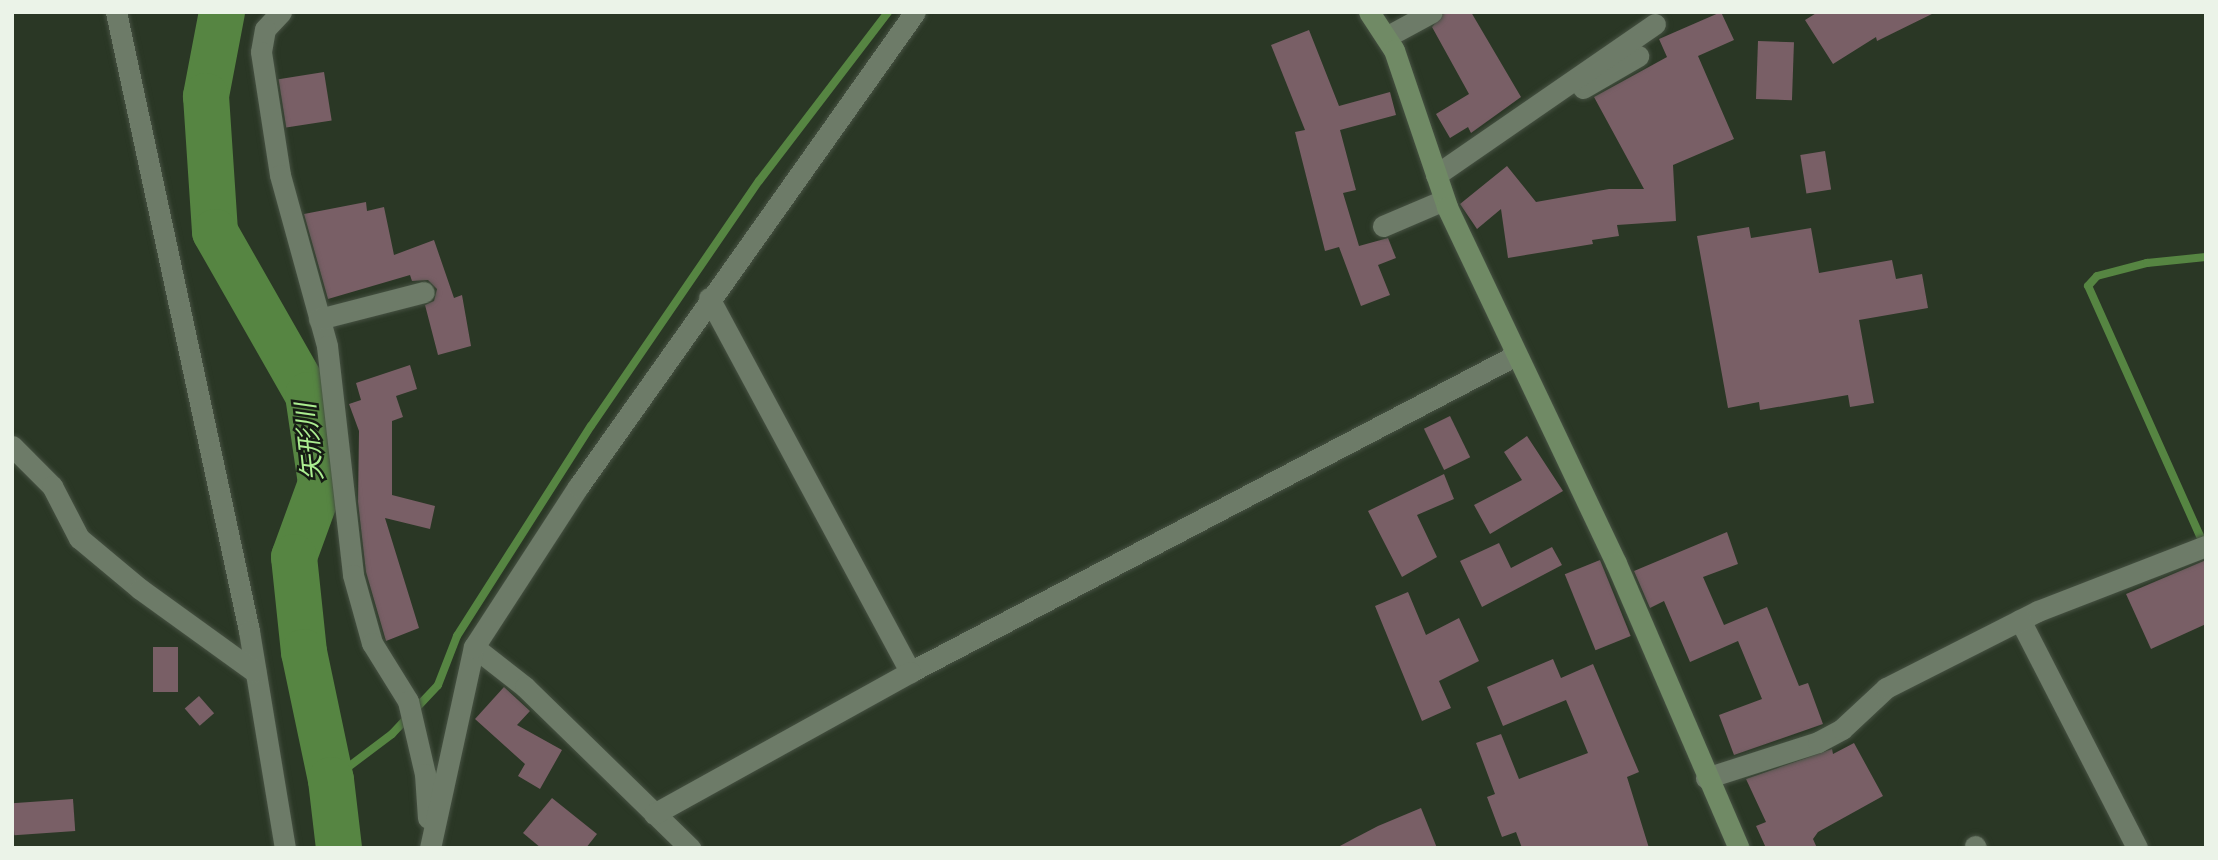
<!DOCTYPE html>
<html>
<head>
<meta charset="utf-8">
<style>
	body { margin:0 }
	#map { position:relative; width:2218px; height:860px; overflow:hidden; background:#2a3725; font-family:Signika,"Noto Sans JP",sans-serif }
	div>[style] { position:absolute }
	.stream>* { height:8px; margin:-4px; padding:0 4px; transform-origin:4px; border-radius:4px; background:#568542 }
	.river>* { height:46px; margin:-23px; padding:0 23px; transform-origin:23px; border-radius:23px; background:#568542 }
	.building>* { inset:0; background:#795f66; transform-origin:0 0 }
	.roads { filter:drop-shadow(0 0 2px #465142) drop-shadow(0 0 2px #465142) }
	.street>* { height:21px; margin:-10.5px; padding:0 10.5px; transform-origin:10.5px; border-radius:10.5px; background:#6d7b68 }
	.secondary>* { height:21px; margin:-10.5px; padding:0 10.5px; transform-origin:10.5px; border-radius:10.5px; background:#708a65 }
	span { translate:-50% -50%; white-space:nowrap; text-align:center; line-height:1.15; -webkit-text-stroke:5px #161c14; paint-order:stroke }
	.water-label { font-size:26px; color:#acee91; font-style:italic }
	.frame { position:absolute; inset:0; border:14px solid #ebf3e8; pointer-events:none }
</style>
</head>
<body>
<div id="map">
	<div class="stream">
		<i style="left:2200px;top:536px;width:274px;rotate:-114.1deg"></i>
		<i style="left:2088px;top:286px;width:13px;rotate:-48deg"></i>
		<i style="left:2097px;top:276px;width:52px;rotate:-14.6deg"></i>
		<i style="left:2147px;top:263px;width:59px;rotate:-5.8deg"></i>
		<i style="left:331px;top:780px;width:76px;rotate:-37deg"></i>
		<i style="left:392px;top:734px;width:67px;rotate:-46.8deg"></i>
		<i style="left:438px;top:685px;width:53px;rotate:-68.8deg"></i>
		<i style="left:457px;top:636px;width:249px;rotate:-57.5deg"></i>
		<i style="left:591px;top:426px;width:297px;rotate:-55.6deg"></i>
		<i style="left:759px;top:181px;width:213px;rotate:-52.6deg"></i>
	</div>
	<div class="river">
		<i style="left:222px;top:12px;width:86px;rotate:100.8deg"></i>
		<i style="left:206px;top:96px;width:136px;rotate:86.2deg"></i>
		<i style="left:215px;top:232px;width:188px;rotate:60.3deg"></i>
		<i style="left:308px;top:395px;width:89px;rotate:81.6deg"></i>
		<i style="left:321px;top:483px;width:79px;rotate:110deg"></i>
		<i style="left:294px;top:557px;width:96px;rotate:84deg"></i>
		<i style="left:304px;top:652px;width:131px;rotate:78.1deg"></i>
		<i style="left:331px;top:780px;width:68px;rotate:83.3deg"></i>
	</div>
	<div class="building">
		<i style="clip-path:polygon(1445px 12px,1471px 12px,1521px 97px,1471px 133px,1468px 127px,1450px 138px,1436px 114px,1469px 94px,1432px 27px)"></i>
		<i style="clip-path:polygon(1721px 12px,1734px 40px,1698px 56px,1734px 139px,1673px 165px,1676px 221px,1617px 225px,1619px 236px,1592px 240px,1593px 244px,1508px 258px,1501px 209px,1477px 229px,1460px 204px,1507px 166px,1536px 202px,1609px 189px,1644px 189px,1594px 97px,1667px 57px,1659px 39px)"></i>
		<i style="clip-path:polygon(1818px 12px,1936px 12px,1877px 41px,1876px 37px,1833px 64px,1805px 20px)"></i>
		<i style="clip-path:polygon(1309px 30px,1339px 106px,1390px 92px,1396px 115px,1340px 130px,1356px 190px,1343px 193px,1359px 246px,1388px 238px,1396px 258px,1378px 265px,1390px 295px,1361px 306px,1339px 247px,1325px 251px,1295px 132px,1305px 130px,1271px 45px)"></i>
		<i style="left:1758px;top:41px;width:36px;height:58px;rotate:2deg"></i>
		<i style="left:324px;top:72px;width:49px;height:46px;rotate:81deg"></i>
		<i style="left:1825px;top:151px;width:39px;height:25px;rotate:81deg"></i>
		<i style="clip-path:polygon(366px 202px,367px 211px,384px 207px,394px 255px,434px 240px,454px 298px,462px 295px,471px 346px,438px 355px,425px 305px,434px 301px,437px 289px,428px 280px,412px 281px,410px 275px,328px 299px,304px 214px)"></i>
		<i style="clip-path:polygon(1749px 227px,1751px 238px,1811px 228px,1819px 273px,1892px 260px,1896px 279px,1922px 274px,1928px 308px,1859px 320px,1874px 403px,1850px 407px,1848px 395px,1760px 410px,1759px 402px,1728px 408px,1697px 236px)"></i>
		<i style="clip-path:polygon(410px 365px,417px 389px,396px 396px,403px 417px,392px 421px,392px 495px,435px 506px,430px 529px,385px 518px,419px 628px,386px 641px,366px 572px,358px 502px,359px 431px,349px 404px,361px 400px,356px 383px)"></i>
		<i style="left:1450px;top:416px;width:46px;height:29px;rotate:64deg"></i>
		<i style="clip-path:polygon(1527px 436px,1563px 491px,1490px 534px,1474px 505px,1522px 480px,1504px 452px)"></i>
		<i style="clip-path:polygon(1444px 474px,1454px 499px,1417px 515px,1437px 557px,1402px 577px,1368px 511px)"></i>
		<i style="clip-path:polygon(1727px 532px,1738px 564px,1703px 577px,1724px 625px,1767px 607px,1799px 686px,1808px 683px,1823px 724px,1734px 755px,1719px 715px,1762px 699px,1738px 641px,1690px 662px,1664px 601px,1650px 608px,1634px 571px)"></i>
		<i style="clip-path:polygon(1499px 543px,1511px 568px,1552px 547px,1562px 565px,1482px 607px,1460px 561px)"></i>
		<i style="left:1600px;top:560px;width:82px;height:38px;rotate:68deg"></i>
		<i style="clip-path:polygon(2206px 560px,2206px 624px,2151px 649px,2126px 594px)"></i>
		<i style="clip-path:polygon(1408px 592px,1426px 635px,1459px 618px,1479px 661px,1439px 681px,1451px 708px,1422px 721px,1375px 606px)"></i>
		<i style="left:178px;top:647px;width:45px;height:25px;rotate:90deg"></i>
		<i style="clip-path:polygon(1553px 659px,1561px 678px,1593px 664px,1639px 772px,1627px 777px,1649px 848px,1522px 848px,1516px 832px,1502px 837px,1487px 797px,1495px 794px,1476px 743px,1501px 734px,1519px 779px,1588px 753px,1566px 700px,1503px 726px,1487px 687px)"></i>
		<i style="clip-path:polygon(504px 687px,530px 711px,517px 725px,562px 750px,540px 789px,518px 776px,525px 764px,475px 719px)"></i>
		<i style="left:199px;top:696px;width:23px;height:19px;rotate:49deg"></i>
		<i style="clip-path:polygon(1854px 743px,1883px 796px,1818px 832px,1813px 839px,1817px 848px,1766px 848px,1756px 826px,1766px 822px,1746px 779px,1832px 749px,1833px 754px)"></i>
		<i style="clip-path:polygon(552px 798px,597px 834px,586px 848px,541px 848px,523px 833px)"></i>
		<i style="left:73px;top:799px;width:32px;height:61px;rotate:86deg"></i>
		<i style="clip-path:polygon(1421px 808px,1437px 848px,1336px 848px,1378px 826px)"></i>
	</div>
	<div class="roads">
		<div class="street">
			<i style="left:116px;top:12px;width:633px;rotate:77.87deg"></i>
			<i style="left:249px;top:631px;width:220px;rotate:80.6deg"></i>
			<i style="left:281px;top:12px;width:23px;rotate:133deg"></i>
			<i style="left:265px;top:29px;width:23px;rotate:100deg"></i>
			<i style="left:261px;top:52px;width:124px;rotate:81.2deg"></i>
			<i style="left:280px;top:175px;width:177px;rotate:74.6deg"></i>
			<i style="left:327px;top:346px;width:230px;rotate:83.5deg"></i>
			<i style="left:353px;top:575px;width:71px;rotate:74.4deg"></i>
			<i style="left:372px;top:643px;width:68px;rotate:58.2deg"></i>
			<i style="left:408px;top:701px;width:75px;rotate:76.9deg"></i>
			<i style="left:425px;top:774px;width:44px;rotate:86.1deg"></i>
			<i style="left:1386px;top:37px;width:52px;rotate:-28.5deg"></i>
			<i style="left:1583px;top:88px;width:64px;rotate:-30.2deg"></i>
			<i style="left:1436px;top:175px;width:266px;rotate:-34.6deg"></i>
			<i style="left:1383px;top:226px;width:66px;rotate:-23.1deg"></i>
			<i style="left:709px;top:298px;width:425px;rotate:61.7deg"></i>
			<i style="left:910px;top:672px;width:684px;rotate:-27.61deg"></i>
			<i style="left:319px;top:319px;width:108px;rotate:-14.4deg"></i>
			<i style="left:12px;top:446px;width:57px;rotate:45deg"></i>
			<i style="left:52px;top:486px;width:59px;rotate:62.6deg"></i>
			<i style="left:79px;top:538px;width:80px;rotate:39.9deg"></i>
			<i style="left:140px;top:589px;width:142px;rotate:35.8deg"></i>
			<i style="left:2020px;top:620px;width:256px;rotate:62.8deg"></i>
			<i style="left:474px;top:647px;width:65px;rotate:38.1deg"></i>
			<i style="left:525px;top:687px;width:231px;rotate:44.3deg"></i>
			<i style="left:1706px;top:778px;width:118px;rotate:-17.8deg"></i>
			<i style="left:1818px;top:742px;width:27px;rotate:-28deg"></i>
			<i style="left:1842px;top:729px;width:60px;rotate:-43deg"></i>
			<i style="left:1886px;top:688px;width:170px;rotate:-26.9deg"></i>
			<i style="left:2038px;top:611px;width:180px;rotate:-21.2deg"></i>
			<i style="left:654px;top:814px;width:293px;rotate:-29deg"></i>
			<i style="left:1975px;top:846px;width:2px;rotate:63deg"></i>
			<i style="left:430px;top:848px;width:206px;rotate:-77.7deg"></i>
			<i style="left:474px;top:647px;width:191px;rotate:-57deg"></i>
			<i style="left:578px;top:487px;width:582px;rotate:-54.65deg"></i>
		</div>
		<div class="secondary">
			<i style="left:1369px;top:12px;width:45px;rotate:56.7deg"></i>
			<i style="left:1394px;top:50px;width:166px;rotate:71.3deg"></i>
			<i style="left:1447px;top:207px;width:394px;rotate:64.6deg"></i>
			<i style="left:1616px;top:563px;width:310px;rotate:66.7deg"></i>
		</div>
	</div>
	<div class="water-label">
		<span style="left:311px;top:442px;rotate:-96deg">矢形川</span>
	</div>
	<div class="frame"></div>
</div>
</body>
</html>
